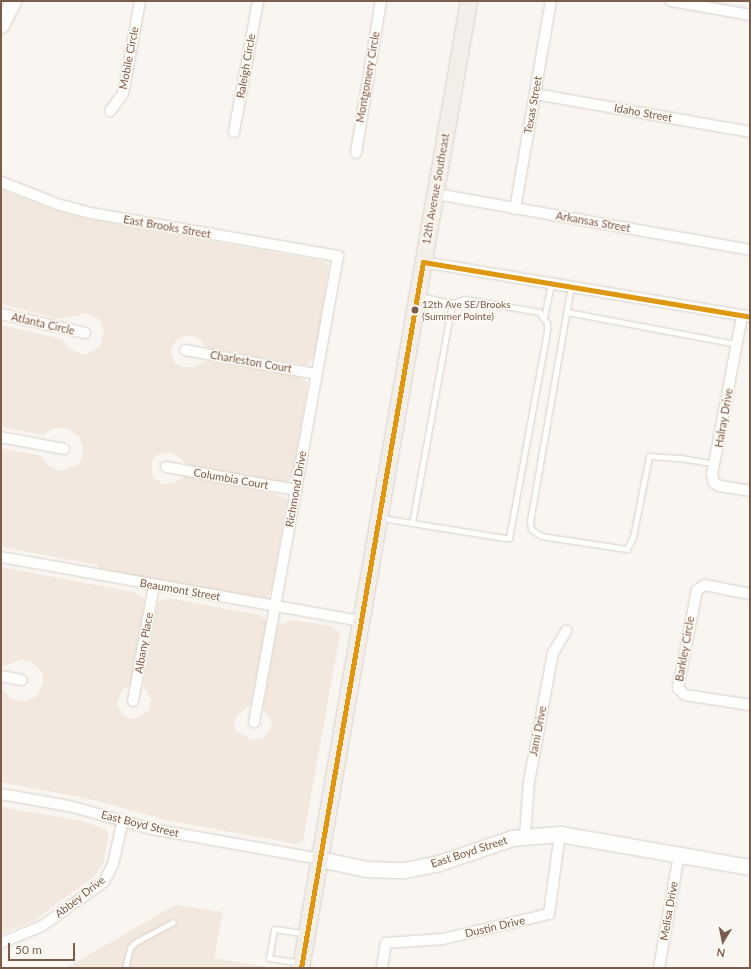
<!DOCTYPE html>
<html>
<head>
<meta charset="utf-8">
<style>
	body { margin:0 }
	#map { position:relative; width:751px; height:969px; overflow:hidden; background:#f9f5f0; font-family:Lato,sans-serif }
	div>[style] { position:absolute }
	.residential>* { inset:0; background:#f2e8de }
	.roads { filter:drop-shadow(0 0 1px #d7d1cb) drop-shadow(0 0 1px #d7d1cb) }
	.lane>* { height:5px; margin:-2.5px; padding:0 2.5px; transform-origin:2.5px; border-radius:2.5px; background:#fefefd }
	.street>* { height:10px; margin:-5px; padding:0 5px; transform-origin:5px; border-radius:5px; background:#fefefd }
	.secondary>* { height:15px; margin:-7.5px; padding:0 7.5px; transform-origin:7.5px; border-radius:7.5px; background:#fefefd }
	.primary>* { height:16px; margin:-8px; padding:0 8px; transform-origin:8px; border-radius:8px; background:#f3eee8 }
	.bus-1>* { height:5px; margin:-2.5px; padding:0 2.5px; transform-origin:2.5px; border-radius:2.5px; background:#de970f }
	.dots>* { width:11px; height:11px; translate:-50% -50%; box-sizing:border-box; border:2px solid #fffaf3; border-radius:50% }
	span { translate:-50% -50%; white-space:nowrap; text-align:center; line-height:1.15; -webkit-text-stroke:3px #fffaf3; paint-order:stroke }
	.bus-label { font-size:10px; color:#7a5c4d }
	.left { translate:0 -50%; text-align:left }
	.street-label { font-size:11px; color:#7a5c4d }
	.frame { position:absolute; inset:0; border:2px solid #7a5c4d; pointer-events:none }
	.north { position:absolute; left:703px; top:921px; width:40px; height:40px; -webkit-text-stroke:3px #fffaf3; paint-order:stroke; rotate:190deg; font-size:11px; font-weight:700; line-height:16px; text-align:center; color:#7a5c4d }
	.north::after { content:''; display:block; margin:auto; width:14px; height:18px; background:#7a5c4d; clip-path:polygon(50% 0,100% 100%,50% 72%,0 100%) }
	.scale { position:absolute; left:8px; top:943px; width:67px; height:18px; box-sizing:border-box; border:2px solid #7a5c4d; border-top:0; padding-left:5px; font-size:12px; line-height:14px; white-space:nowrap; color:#7a5c4d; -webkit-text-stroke:3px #fffaf3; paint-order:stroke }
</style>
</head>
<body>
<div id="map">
	<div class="residential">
		<i style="clip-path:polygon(1px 189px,49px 208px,88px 219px,322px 261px,329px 265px,316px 353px,307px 365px,211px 349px,204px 346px,200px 339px,187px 335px,176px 340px,171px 351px,175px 363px,182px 367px,194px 367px,208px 361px,300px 377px,308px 383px,293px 474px,289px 481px,282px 483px,192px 467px,171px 452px,157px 455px,151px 462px,153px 477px,163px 484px,174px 483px,185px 476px,274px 493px,287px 499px,272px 589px,267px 599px,98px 570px,98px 565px,1px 547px,1px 448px,42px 456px,48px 465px,60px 471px,77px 466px,82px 458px,83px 449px,79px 436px,65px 428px,53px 428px,43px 435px,1px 427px,1px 325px,62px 339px,69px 348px,81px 354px,88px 354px,100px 346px,104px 331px,99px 319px,87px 313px,60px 319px,1px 304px)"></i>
		<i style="clip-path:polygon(1px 567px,133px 592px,145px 600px,132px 682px,121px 692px,117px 703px,122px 714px,132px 719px,139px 718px,149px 710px,151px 700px,143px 685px,158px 602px,168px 598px,259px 615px,267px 620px,251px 704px,237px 716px,234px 723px,236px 731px,252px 740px,265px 737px,270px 730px,272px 721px,263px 708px,278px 623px,283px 624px,291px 620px,332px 626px,340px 634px,303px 840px,296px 844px,170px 821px,94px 800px,1px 782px,1px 688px,12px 699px,25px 702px,37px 696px,43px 682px,43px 674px,32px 662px,20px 660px,1px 667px)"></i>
		<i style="clip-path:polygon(1px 807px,83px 821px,105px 829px,109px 835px,103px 864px,94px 877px,33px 921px,1px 934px)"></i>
		<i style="clip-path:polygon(175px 905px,223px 912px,214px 958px,275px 968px,66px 968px)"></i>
	</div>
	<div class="roads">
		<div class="lane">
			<i style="left:571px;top:286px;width:238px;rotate:99.9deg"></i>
			<i style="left:530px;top:520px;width:9px;rotate:84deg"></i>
			<i style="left:531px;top:529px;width:12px;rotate:35deg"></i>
			<i style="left:541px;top:536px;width:87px;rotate:8.6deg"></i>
			<i style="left:627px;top:549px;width:13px;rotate:-63deg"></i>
			<i style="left:633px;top:537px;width:83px;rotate:-78.8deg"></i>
			<i style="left:649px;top:456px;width:32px;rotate:4deg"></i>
			<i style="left:681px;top:458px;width:34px;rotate:10deg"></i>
			<i style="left:419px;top:296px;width:34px;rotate:12deg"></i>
			<i style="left:567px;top:312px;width:173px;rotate:10.7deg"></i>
			<i style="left:544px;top:317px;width:35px;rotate:-78deg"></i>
			<i style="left:381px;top:518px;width:31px;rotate:9deg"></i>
			<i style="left:412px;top:523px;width:88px;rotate:9.1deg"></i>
			<i style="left:499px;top:537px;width:5px;rotate:11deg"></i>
			<i style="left:504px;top:538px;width:5px"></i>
			<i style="left:509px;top:538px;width:211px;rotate:-79.6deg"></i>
			<i style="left:547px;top:330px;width:7px;rotate:-90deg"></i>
			<i style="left:547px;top:323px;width:14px;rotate:-126deg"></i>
			<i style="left:539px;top:312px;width:75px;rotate:-170deg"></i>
			<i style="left:465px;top:299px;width:14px;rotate:163deg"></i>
			<i style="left:452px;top:303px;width:224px;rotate:100.3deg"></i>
			<i style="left:300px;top:963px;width:31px;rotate:-171deg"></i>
			<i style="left:269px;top:958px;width:29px;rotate:-80deg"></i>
			<i style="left:274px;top:929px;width:30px;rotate:8deg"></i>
			<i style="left:125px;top:968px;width:21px;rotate:-76deg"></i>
			<i style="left:130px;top:948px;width:6px;rotate:-51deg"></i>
			<i style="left:134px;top:943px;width:44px;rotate:-28.3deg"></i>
		</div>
		<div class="street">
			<i style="left:671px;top:1px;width:80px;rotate:10deg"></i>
			<i style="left:535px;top:94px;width:218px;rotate:10deg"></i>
			<i style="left:110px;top:111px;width:21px;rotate:-53deg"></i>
			<i style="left:123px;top:94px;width:95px;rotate:-79.6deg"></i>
			<i style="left:234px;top:132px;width:133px;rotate:-79.6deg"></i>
			<i style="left:356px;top:153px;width:154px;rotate:-80.7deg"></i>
			<i style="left:1px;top:182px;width:60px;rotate:21.4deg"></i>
			<i style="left:57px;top:204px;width:35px;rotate:15deg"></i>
			<i style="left:91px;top:213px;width:251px;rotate:9.9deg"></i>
			<i style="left:338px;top:256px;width:474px;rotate:100.2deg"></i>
			<i style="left:436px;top:194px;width:319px;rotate:10.1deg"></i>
			<i style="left:515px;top:209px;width:211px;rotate:-80.2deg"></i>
			<i style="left:423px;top:262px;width:332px;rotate:9.5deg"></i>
			<i style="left:1px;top:314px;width:86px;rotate:12.7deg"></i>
			<i style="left:742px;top:316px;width:162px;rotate:100.7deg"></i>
			<i style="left:712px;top:475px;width:8px;rotate:76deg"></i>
			<i style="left:714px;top:483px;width:7px;rotate:27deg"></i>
			<i style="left:720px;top:486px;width:30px;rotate:9deg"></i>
			<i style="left:185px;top:350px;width:133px;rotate:10.4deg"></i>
			<i style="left:1px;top:437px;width:64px;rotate:10.8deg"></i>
			<i style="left:166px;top:467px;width:132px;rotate:10deg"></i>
			<i style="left:1px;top:557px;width:365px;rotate:10.1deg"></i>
			<i style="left:750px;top:594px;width:46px;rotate:-168.7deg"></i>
			<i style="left:705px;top:585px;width:9px;rotate:148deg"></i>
			<i style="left:697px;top:590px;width:100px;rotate:101deg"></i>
			<i style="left:678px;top:688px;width:10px;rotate:45deg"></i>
			<i style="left:685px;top:695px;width:66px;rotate:8.7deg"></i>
			<i style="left:1px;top:676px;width:21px;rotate:11deg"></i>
			<i style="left:133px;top:701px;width:118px;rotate:-79.7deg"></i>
			<i style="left:1px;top:794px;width:69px;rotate:10deg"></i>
			<i style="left:69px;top:806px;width:86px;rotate:15.5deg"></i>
			<i style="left:152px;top:829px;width:171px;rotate:10.1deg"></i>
			<i style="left:525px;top:836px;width:54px;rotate:-85.8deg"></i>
			<i style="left:529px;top:782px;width:131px;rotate:-79.5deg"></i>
			<i style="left:553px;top:653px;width:26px;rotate:-59deg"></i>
			<i style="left:1px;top:943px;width:44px;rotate:-22.5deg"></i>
			<i style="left:42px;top:926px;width:76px;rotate:-35.4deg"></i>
			<i style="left:104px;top:882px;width:20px;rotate:-63deg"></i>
			<i style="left:113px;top:864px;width:45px;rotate:-77.2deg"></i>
			<i style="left:382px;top:968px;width:25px;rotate:-81deg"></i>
			<i style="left:386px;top:943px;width:57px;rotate:-4deg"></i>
			<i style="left:443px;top:939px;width:109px;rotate:-13.3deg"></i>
			<i style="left:549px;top:914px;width:81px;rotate:-82.2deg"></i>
			<i style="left:659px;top:968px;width:116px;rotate:-80deg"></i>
		</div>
		<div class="secondary">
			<i style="left:1px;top:25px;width:27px;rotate:-63deg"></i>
			<i style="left:320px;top:859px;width:47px;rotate:12.3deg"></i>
			<i style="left:366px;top:869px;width:38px;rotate:2deg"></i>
			<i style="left:404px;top:870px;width:36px;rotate:-11deg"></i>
			<i style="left:439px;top:863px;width:77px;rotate:-18.9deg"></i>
			<i style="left:512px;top:838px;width:48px;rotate:-4.8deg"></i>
			<i style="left:560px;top:834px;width:193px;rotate:9.9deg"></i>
		</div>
		<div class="primary">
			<i style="left:301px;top:968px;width:981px;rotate:-80.14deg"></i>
		</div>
	</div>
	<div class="bus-1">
		<i style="left:301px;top:968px;width:716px;rotate:-80.2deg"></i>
		<i style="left:423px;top:262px;width:332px;rotate:9.5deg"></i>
	</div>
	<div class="dots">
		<i style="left:415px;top:310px;background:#7a5c4d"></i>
	</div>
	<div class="bus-label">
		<span class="left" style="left:422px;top:310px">12th Ave SE/Brooks<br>(Summer Pointe)</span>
	</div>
	<div class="street-label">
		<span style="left:129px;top:58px;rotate:-79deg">Mobile Circle</span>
		<span style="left:246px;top:66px;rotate:-80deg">Raleigh Circle</span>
		<span style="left:368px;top:77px;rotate:-80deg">Montgomery Circle</span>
		<span style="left:533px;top:105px;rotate:-80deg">Texas Street</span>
		<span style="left:643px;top:113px;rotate:10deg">Idaho Street</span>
		<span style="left:436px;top:189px;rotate:-80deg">12th Avenue Southeast</span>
		<span style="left:593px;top:222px;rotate:10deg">Arkansas Street</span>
		<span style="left:167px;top:227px;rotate:10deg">East Brooks Street</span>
		<span style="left:43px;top:324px;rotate:13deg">Atlanta Circle</span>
		<span style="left:251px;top:362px;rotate:10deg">Charleston Court</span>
		<span style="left:724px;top:418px;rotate:-80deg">Halray Drive</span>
		<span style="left:231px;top:479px;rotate:10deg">Columbia Court</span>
		<span style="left:296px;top:489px;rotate:-80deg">Richmond Drive</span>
		<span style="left:180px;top:590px;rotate:10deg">Beaumont Street</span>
		<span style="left:144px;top:643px;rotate:-80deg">Albany Place</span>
		<span style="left:685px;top:649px;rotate:-80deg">Barkley Circle</span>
		<span style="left:538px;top:731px;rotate:-79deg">Jami Drive</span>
		<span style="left:140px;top:824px;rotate:14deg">East Boyd Street</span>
		<span style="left:469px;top:852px;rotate:-18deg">East Boyd Street</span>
		<span style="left:80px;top:897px;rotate:-38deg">Abbey Drive</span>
		<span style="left:669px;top:911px;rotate:-80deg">Melisa Drive</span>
		<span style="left:495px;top:927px;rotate:-13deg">Dustin Drive</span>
	</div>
	<div class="frame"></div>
	<div class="north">N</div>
	<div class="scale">50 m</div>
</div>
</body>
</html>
